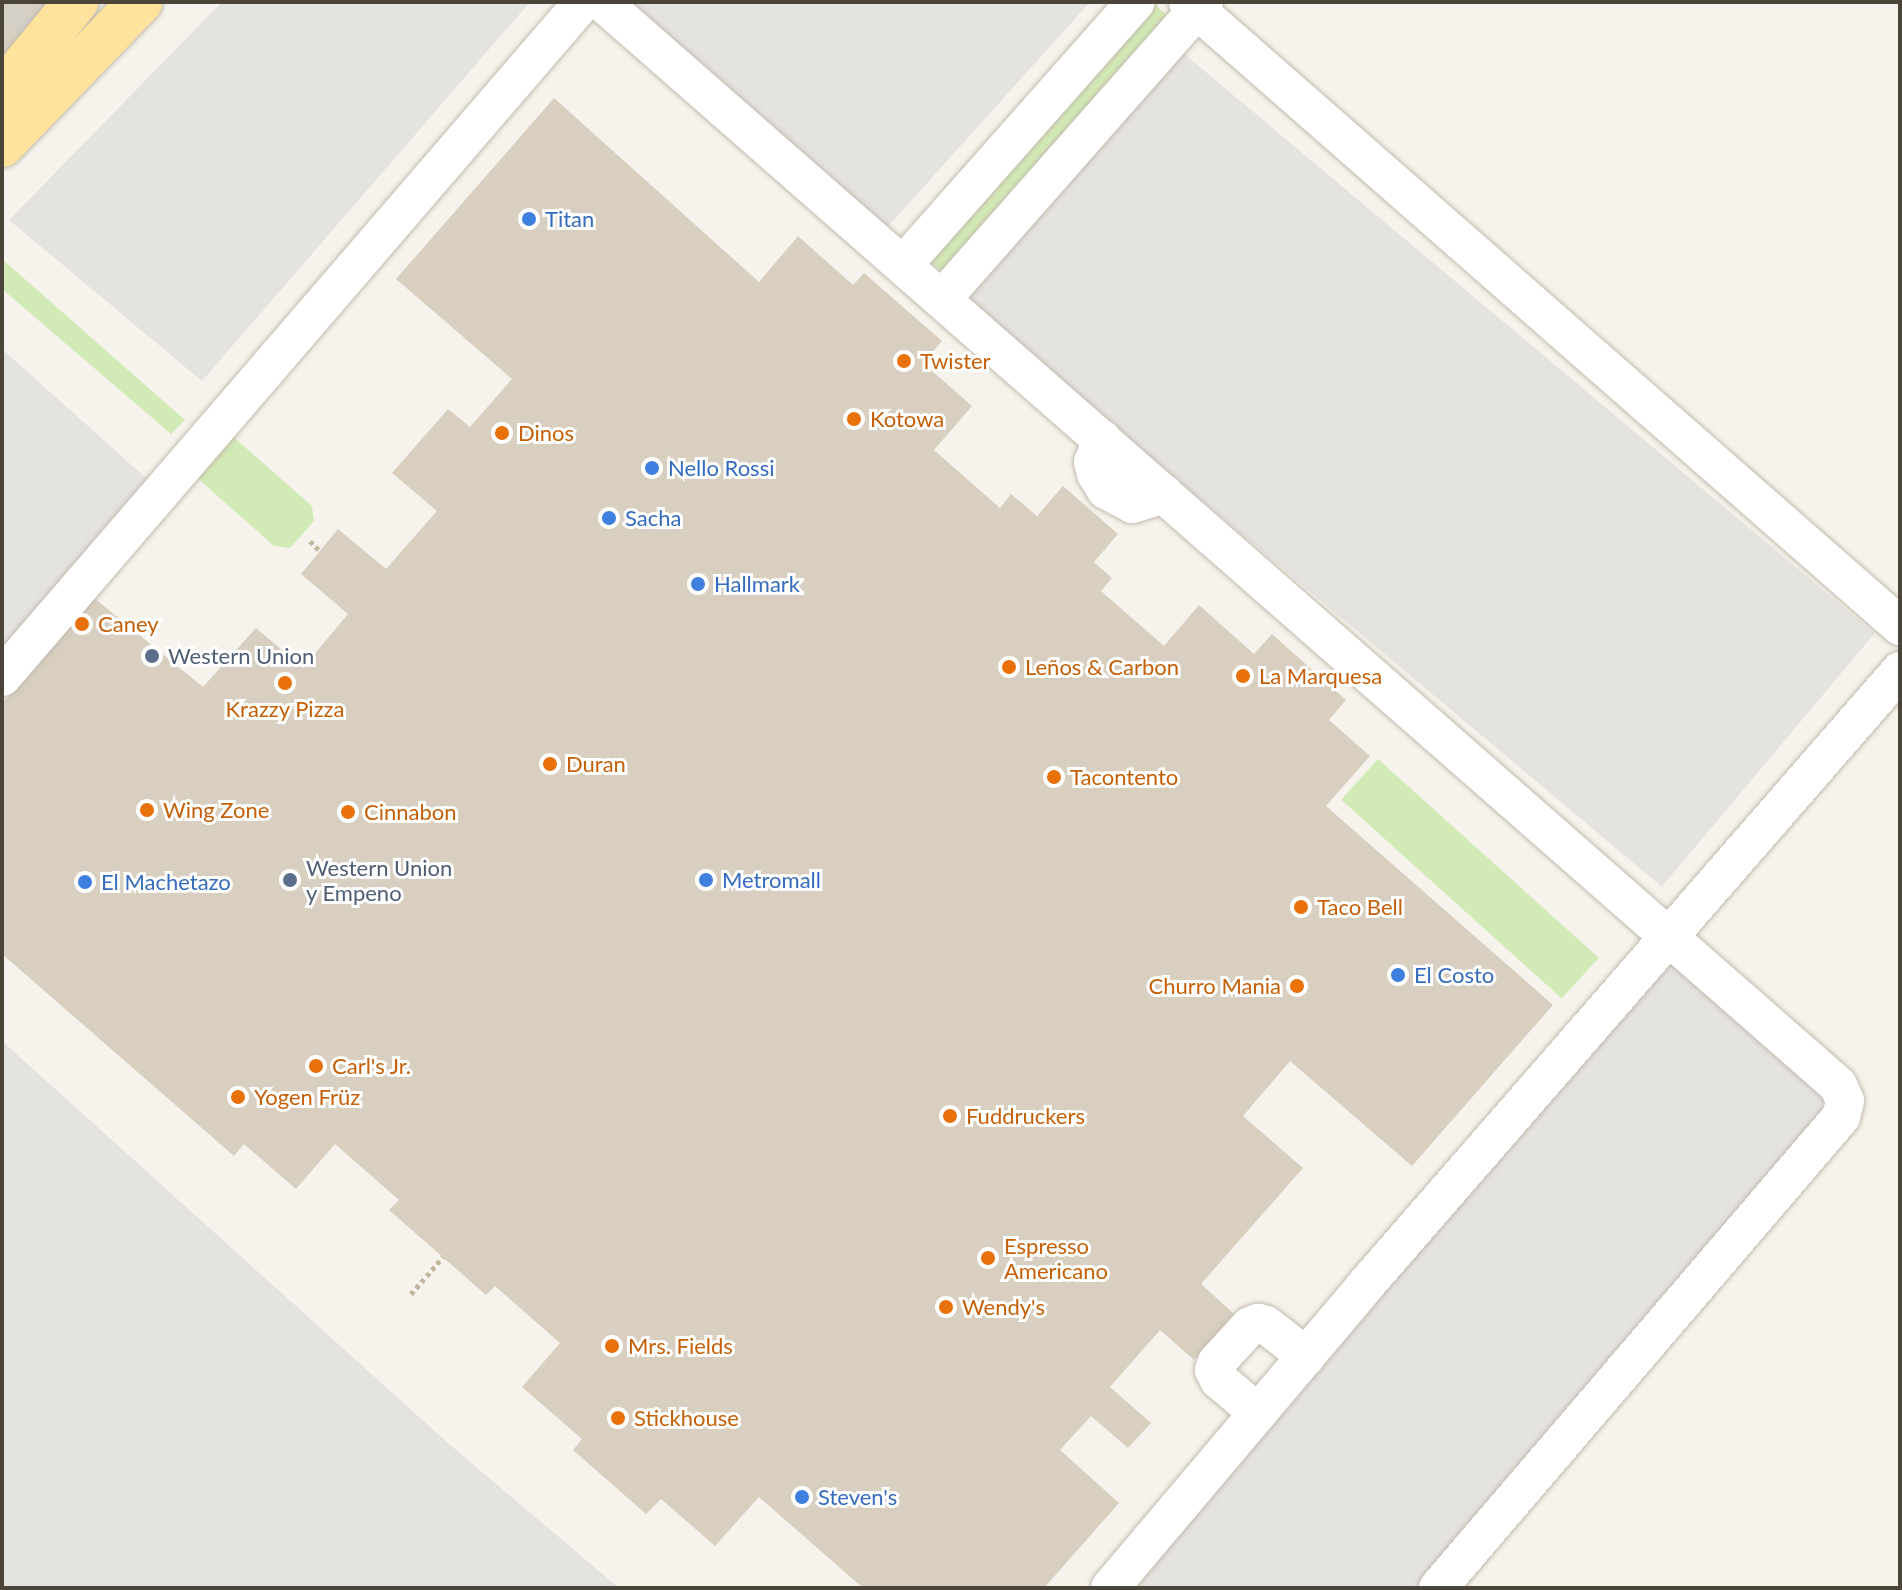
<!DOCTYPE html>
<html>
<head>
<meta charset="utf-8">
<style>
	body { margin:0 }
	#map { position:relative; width:1902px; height:1590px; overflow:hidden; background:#f6f3ec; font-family:Lato,sans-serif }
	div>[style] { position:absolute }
	.green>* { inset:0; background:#d2eab5; transform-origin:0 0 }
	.parking>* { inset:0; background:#e5e3e0; transform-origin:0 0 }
	.building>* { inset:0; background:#d8cfc1 }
	.major-tunnel>* { height:44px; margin-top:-22px; transform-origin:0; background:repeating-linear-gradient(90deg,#d4d0c8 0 44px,transparent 0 66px) }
	.path>* { height:5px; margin-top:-2.5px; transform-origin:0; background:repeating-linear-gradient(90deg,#c4b79f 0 4px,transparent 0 8px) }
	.roads { filter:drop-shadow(0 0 2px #c2bbae) drop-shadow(0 0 2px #c2bbae) }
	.minor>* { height:38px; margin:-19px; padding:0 19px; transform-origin:19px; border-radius:19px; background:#fff }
	.major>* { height:44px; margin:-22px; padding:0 22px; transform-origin:22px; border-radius:22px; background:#ffe39c }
	.dots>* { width:22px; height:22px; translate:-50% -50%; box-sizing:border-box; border:4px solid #fff; border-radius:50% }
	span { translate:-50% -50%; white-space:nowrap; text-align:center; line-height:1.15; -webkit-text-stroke:6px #fff; paint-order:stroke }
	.shop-label { font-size:22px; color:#366cbe }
	.left { translate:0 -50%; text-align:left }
	.food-label { font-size:22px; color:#c56008 }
	.right { translate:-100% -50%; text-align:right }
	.service-label { font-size:22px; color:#4e5e75 }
	.frame { position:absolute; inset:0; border:4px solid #4b4439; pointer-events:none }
</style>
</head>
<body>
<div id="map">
	<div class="green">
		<i style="left:1154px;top:4px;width:20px;height:341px;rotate:41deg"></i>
		<i style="clip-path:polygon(2px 259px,185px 420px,171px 434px,2px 289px)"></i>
		<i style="clip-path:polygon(230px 434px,312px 506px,314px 521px,290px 548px,274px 546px,194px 475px)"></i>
		<i style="left:1378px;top:759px;width:297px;height:55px;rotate:42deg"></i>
	</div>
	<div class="parking">
		<i style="clip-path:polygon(222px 2px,530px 2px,202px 381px,9px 220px)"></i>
		<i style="clip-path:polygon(612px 2px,1090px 2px,883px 232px)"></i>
		<i style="left:1176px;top:47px;width:912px;height:331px;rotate:40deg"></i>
		<i style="clip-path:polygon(2px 349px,147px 479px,2px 648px)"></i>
		<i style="clip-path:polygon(1671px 955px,1828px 1088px,1814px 1129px,1420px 1588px,1117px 1588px)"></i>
		<i style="clip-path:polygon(2px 1041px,449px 1444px,619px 1588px,2px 1588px)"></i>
	</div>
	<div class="building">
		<i style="clip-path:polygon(2px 2px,67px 2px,2px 77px)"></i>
		<i style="clip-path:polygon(554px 98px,759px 282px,798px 236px,853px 285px,864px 273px,942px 341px,923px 363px,972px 406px,934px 450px,1000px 508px,1011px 494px,1037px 516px,1063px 486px,1118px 534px,1094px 562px,1112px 578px,1101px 591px,1164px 646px,1199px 605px,1254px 654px,1272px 634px,1346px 700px,1329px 720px,1370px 756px,1326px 806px,1553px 1005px,1412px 1166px,1290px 1061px,1243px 1116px,1303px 1168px,1201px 1284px,1234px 1314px,1194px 1360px,1160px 1330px,1110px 1387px,1151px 1423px,1128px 1448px,1091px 1416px,1060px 1450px,1119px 1503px,1044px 1588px,863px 1588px,759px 1497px,715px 1546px,661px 1499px,646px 1514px,573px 1450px,582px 1439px,522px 1387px,560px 1343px,495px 1286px,486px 1295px,389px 1210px,399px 1200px,335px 1144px,296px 1189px,244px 1144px,234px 1156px,2px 954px,2px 703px,94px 598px,203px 687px,256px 628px,303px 668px,348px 614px,301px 574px,338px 529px,386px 569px,437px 511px,392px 473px,448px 409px,470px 427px,512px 379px,396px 279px)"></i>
	</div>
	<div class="major-tunnel">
		<i style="left:2px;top:21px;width:25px;rotate:-48deg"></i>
	</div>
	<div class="path">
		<i style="left:310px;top:541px;width:14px;rotate:45deg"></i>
		<i style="left:411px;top:1294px;width:49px;rotate:-49.1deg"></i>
	</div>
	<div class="roads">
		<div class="minor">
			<i style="left:602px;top:2px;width:1643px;rotate:41.23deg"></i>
			<i style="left:1838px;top:1085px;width:17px;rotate:66deg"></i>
			<i style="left:1845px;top:1101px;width:16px;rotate:104deg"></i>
			<i style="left:1841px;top:1117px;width:620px;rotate:130.55deg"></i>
			<i style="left:1188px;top:2px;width:947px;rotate:41.23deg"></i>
			<i style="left:903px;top:265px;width:351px;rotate:-48.5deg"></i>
			<i style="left:942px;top:299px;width:396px;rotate:-48.6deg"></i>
			<i style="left:1102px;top:439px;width:25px;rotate:111deg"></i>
			<i style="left:1093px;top:462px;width:12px;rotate:76deg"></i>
			<i style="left:1096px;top:474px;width:19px;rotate:58deg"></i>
			<i style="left:1106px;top:490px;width:30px;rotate:28deg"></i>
			<i style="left:1132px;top:504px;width:34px;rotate:-17deg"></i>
			<i style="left:2px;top:677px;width:891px;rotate:-49.28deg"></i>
			<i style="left:1258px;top:1413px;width:51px;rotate:-139.8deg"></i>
			<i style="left:1219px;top:1380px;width:11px;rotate:-117deg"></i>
			<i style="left:1214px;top:1370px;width:9px;rotate:-69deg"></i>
			<i style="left:1217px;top:1362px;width:49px;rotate:-47.5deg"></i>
			<i style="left:1250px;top:1326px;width:9px;rotate:-21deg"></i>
			<i style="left:1258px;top:1323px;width:8px;rotate:14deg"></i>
			<i style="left:1266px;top:1325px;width:51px;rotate:37.8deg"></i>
			<i style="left:1110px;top:1588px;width:394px;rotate:-49.8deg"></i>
			<i style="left:1364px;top:1287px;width:817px;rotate:-48.97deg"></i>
		</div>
		<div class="major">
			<i style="left:2px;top:92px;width:117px;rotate:-50.6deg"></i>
			<i style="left:2px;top:145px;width:199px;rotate:-46deg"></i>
		</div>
	</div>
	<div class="dots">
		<i style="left:529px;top:219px;background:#3f7fe0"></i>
		<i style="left:904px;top:361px;background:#e8710a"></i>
		<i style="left:854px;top:419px;background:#e8710a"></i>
		<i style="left:502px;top:433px;background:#e8710a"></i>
		<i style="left:652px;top:468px;background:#3f7fe0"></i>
		<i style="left:609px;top:518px;background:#3f7fe0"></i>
		<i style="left:698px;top:584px;background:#3f7fe0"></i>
		<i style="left:82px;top:624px;background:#e8710a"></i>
		<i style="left:152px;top:656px;background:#5c6f8a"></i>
		<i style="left:1009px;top:667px;background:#e8710a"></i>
		<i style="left:1243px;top:676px;background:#e8710a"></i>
		<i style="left:285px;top:683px;background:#e8710a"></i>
		<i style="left:550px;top:764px;background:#e8710a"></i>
		<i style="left:1054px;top:777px;background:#e8710a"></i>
		<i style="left:147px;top:810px;background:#e8710a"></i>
		<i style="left:348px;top:812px;background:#e8710a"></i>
		<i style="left:290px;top:880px;background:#5c6f8a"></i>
		<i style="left:706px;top:880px;background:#3f7fe0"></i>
		<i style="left:85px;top:882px;background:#3f7fe0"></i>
		<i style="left:1301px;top:907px;background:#e8710a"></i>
		<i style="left:1398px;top:975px;background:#3f7fe0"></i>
		<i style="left:1297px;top:986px;background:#e8710a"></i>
		<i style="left:316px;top:1066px;background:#e8710a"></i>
		<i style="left:238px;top:1097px;background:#e8710a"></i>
		<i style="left:950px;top:1116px;background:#e8710a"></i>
		<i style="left:988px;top:1258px;background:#e8710a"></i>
		<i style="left:946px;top:1307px;background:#e8710a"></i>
		<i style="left:612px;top:1346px;background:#e8710a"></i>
		<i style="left:618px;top:1418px;background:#e8710a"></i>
		<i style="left:802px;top:1497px;background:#3f7fe0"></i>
	</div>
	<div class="shop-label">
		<span class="left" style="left:545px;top:219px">Titan</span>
		<span class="left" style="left:668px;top:468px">Nello Rossi</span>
		<span class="left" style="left:625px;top:518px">Sacha</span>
		<span class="left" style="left:714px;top:584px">Hallmark</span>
		<span class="left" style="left:722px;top:880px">Metromall</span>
		<span class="left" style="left:101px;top:882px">El Machetazo</span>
		<span class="left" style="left:1414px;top:975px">El Costo</span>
		<span class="left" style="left:818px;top:1497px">Steven's</span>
	</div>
	<div class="food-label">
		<span class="left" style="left:920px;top:361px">Twister</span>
		<span class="left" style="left:870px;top:419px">Kotowa</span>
		<span class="left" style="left:518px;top:433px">Dinos</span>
		<span class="left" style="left:98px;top:624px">Caney</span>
		<span class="left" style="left:1025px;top:667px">Leños &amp; Carbon</span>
		<span class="left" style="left:1259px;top:676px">La Marquesa</span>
		<span style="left:285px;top:709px">Krazzy Pizza</span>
		<span class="left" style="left:566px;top:764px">Duran</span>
		<span class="left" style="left:1070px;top:777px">Tacontento</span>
		<span class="left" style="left:163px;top:810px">Wing Zone</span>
		<span class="left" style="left:364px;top:812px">Cinnabon</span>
		<span class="left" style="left:1317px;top:907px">Taco Bell</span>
		<span class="right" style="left:1281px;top:986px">Churro Mania</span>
		<span class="left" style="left:332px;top:1066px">Carl's Jr.</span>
		<span class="left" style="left:254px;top:1097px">Yogen Früz</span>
		<span class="left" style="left:966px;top:1116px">Fuddruckers</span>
		<span class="left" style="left:1004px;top:1258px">Espresso<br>Americano</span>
		<span class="left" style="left:962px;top:1307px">Wendy's</span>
		<span class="left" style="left:628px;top:1346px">Mrs. Fields</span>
		<span class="left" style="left:634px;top:1418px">Stickhouse</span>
	</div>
	<div class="service-label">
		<span class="left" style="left:168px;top:656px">Western Union</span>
		<span class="left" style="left:306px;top:880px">Western Union<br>y Empeno</span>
	</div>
	<div class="frame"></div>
</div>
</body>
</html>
